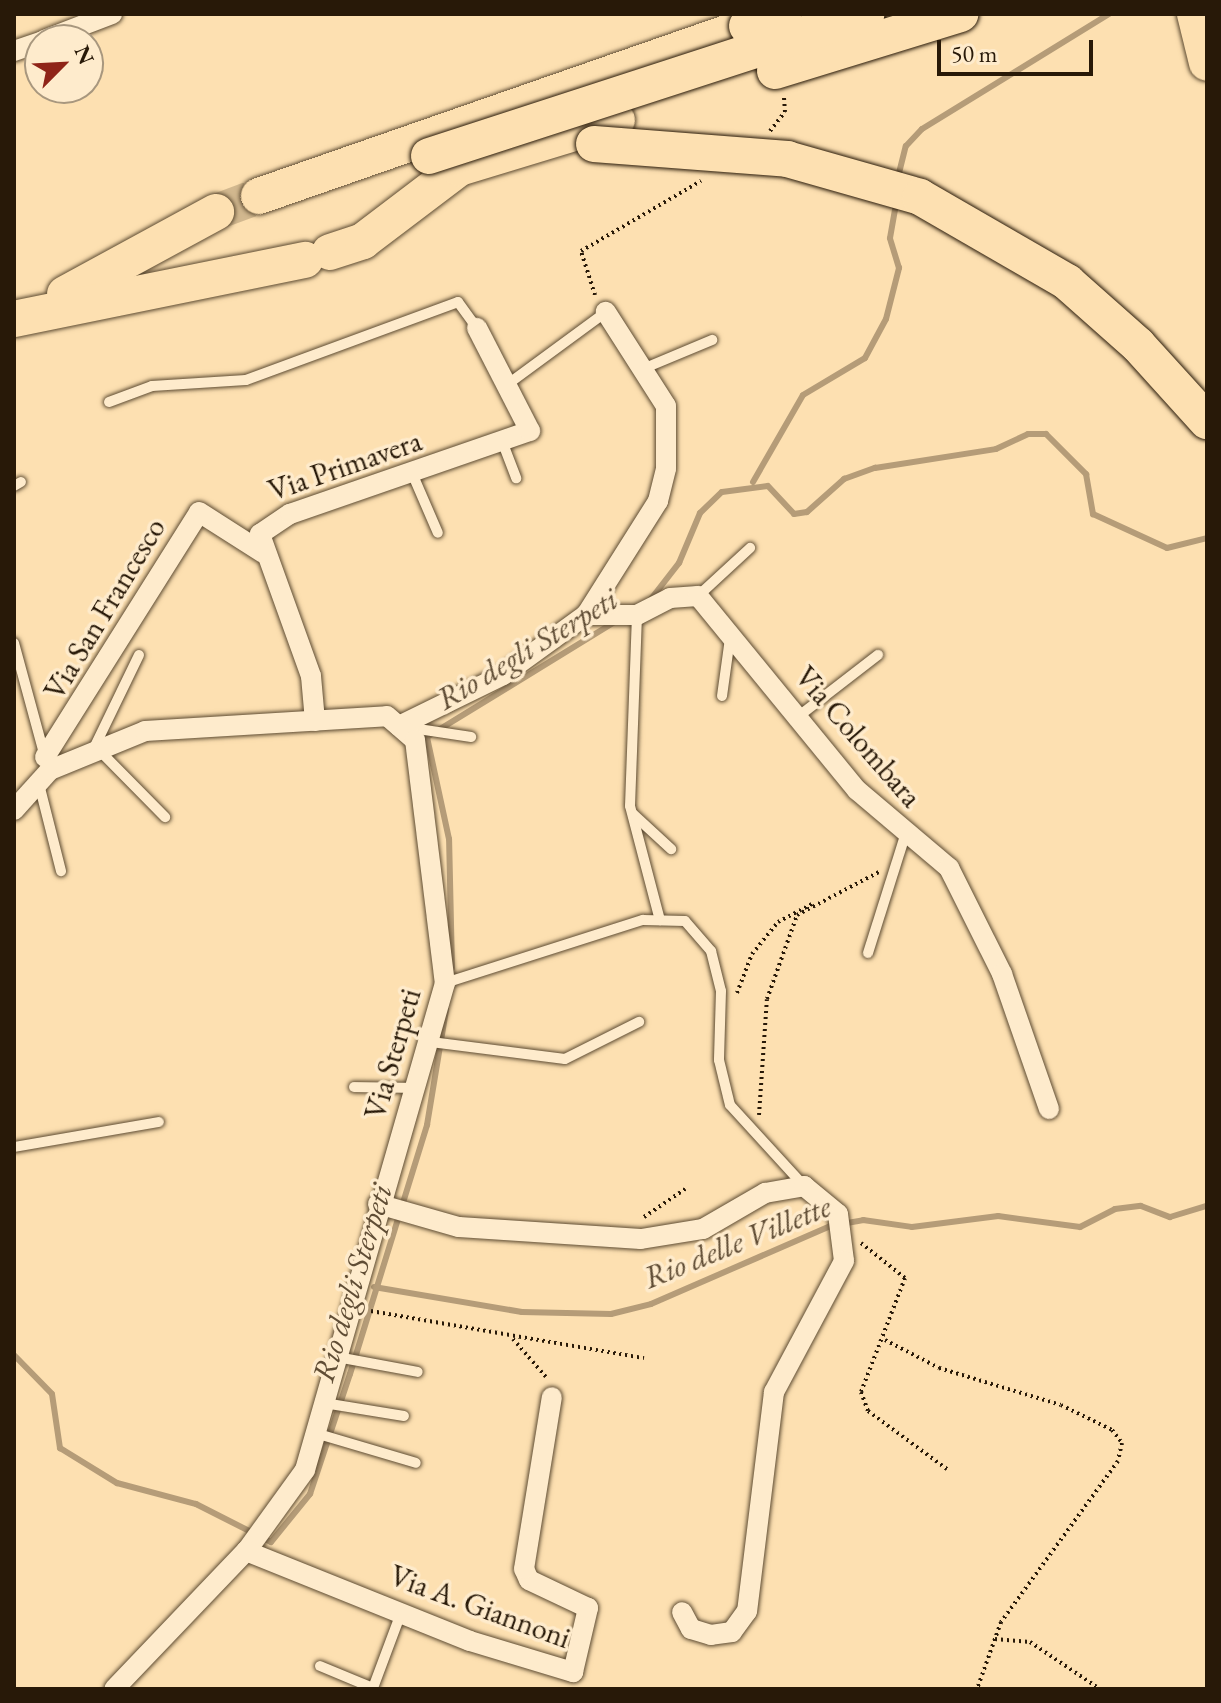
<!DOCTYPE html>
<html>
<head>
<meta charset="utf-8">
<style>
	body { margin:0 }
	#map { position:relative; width:1221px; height:1703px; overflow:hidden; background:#fde0b1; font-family:"EB Garamond",serif }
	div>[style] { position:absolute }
	.stream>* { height:6px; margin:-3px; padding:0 3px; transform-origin:3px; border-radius:3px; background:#b59c78 }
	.motorway-tunnel>* { height:36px; margin-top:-18px; transform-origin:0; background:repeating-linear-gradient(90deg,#d2b88f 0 36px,transparent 0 54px) }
	.path>* { height:4px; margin-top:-2px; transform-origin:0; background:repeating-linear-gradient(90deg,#281908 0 2px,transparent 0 6px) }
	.roads { filter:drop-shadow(0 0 2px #5d4b32) drop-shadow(0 0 2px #5d4b32) }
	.service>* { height:10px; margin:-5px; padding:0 5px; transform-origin:5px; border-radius:5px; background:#feebcc }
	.minor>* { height:20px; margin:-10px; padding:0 10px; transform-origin:10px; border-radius:10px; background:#feebcc }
	.motorway>* { height:36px; margin:-18px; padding:0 18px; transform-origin:18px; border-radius:18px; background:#fde0b1 }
	.bridges { filter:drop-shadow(0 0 2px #281908) drop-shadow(0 0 2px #281908) }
	.motorway-bridge>* { height:36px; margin:-18px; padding:0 18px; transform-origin:18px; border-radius:18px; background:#fde0b1 }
	span { translate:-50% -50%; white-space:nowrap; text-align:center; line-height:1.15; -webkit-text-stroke:7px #feebcc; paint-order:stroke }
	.street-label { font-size:30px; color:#281908 }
	.water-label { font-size:32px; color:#604d35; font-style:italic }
	.frame { position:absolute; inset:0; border:16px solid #281908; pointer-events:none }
	.north { position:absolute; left:24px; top:24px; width:80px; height:80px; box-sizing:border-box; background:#feebcc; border:2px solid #a8977e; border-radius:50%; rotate:66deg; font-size:22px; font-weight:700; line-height:32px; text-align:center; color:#281908 }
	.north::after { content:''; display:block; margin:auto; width:28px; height:36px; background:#8f2418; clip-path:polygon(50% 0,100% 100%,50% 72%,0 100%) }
	.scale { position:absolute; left:937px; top:40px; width:156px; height:36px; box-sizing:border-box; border:4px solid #281908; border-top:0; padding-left:10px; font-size:24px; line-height:28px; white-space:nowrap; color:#281908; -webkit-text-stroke:6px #feebcc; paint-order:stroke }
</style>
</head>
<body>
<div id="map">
	<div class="stream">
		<i style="left:898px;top:177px;width:32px;rotate:-76deg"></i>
		<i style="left:906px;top:146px;width:23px;rotate:-47deg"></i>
		<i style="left:922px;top:129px;width:220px;rotate:-31.6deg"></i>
		<i style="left:753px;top:482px;width:100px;rotate:-60.1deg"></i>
		<i style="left:803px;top:395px;width:72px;rotate:-30.8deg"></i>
		<i style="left:865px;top:358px;width:44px;rotate:-61.7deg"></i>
		<i style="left:886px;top:319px;width:53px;rotate:-75.7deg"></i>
		<i style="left:899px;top:268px;width:31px;rotate:-107deg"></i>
		<i style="left:890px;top:238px;width:35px;rotate:-80deg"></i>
		<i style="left:651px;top:599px;width:46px;rotate:-52.1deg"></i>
		<i style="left:679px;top:563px;width:54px;rotate:-67.2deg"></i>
		<i style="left:700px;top:513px;width:30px;rotate:-44deg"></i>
		<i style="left:722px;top:492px;width:46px;rotate:-7.4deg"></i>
		<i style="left:768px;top:486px;width:38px;rotate:47deg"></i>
		<i style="left:794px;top:514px;width:13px;rotate:-9deg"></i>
		<i style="left:807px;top:512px;width:50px;rotate:-41.7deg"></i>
		<i style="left:844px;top:479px;width:33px;rotate:-20deg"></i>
		<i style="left:875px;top:468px;width:122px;rotate:-8.9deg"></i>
		<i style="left:996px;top:449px;width:35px;rotate:-25deg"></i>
		<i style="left:1028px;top:434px;width:18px"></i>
		<i style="left:1046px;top:434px;width:57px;rotate:45deg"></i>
		<i style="left:1086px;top:474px;width:41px;rotate:80.1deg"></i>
		<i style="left:1093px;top:514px;width:81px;rotate:24.7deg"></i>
		<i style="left:1167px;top:548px;width:41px;rotate:-14deg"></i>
		<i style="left:452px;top:968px;width:129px;rotate:-91.3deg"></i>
		<i style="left:449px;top:839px;width:104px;rotate:-102.2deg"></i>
		<i style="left:427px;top:737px;width:220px;rotate:-31.5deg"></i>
		<i style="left:374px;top:1287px;width:150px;rotate:9.6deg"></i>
		<i style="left:522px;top:1312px;width:89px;rotate:1.3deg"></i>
		<i style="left:611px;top:1314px;width:41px;rotate:-14deg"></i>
		<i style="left:651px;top:1304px;width:195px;rotate:-23.5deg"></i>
		<i style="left:830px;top:1226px;width:34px;rotate:-10deg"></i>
		<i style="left:863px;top:1220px;width:49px;rotate:8.1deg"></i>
		<i style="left:912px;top:1227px;width:87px;rotate:-7.3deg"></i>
		<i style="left:998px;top:1216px;width:83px;rotate:7.6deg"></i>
		<i style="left:1080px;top:1227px;width:39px;rotate:-27deg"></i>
		<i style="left:1115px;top:1209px;width:26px;rotate:-7deg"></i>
		<i style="left:1141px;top:1206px;width:31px;rotate:21deg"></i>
		<i style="left:1170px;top:1217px;width:39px;rotate:-17deg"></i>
		<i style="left:14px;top:1355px;width:54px;rotate:45.7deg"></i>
		<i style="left:52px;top:1394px;width:55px;rotate:81.6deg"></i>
		<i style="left:60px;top:1448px;width:67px;rotate:31.6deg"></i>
		<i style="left:117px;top:1483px;width:82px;rotate:14.9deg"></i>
		<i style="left:196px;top:1504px;width:84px;rotate:26.9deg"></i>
		<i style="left:271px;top:1542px;width:62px;rotate:-50.9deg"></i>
		<i style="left:310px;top:1494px;width:126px;rotate:-71.6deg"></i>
		<i style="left:350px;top:1374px;width:261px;rotate:-72.8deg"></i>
		<i style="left:427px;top:1125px;width:117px;rotate:-80.6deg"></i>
	</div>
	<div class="motorway-tunnel">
		<i style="left:216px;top:212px;width:46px;rotate:-20.4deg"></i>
	</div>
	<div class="path">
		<i style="left:770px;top:131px;width:24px;rotate:-52deg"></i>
		<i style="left:785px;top:112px;width:15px;rotate:-94deg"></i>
		<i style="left:595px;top:295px;width:46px;rotate:-107.7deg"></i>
		<i style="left:581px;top:251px;width:139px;rotate:-30.3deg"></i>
		<i style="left:737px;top:993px;width:42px;rotate:-69deg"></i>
		<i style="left:752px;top:954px;width:41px;rotate:-50.9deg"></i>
		<i style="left:778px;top:922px;width:40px;rotate:-28deg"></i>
		<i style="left:759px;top:1115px;width:116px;rotate:-86.1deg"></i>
		<i style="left:767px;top:999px;width:89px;rotate:-70.3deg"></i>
		<i style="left:797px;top:915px;width:93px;rotate:-27.7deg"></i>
		<i style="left:644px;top:1217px;width:50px;rotate:-34.3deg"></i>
		<i style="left:861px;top:1243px;width:56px;rotate:38.5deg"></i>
		<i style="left:905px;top:1278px;width:122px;rotate:111.1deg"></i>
		<i style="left:861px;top:1392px;width:20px;rotate:70deg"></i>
		<i style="left:868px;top:1411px;width:98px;rotate:36.3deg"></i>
		<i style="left:371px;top:1311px;width:277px;rotate:9.8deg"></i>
		<i style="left:513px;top:1339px;width:50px;rotate:49deg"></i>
		<i style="left:885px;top:1340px;width:61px;rotate:27.4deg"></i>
		<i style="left:939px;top:1368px;width:127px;rotate:16.9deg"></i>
		<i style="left:1061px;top:1405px;width:57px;rotate:26.1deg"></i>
		<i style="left:1112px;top:1430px;width:16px;rotate:52deg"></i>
		<i style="left:1122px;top:1443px;width:18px;rotate:103deg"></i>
		<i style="left:1118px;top:1461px;width:199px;rotate:126deg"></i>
		<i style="left:1001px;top:1622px;width:71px;rotate:109.7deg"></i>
		<i style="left:995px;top:1639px;width:35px;rotate:5deg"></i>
		<i style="left:1030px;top:1642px;width:84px;rotate:33.9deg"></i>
	</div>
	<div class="roads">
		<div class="service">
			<i style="left:645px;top:368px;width:73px;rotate:-22.7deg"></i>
			<i style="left:508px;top:384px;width:122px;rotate:-36.3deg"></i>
			<i style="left:109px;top:402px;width:46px;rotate:-20.4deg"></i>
			<i style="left:152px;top:386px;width:94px;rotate:-3.7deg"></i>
			<i style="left:246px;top:380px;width:226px;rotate:-20.2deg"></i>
			<i style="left:458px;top:302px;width:32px;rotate:54deg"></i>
			<i style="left:502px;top:441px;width:40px;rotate:69deg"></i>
			<i style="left:412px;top:473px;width:65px;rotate:66.6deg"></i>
			<i style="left:14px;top:486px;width:8px;rotate:-30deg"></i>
			<i style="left:698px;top:596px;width:71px;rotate:-42.7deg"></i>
			<i style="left:637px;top:615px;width:191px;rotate:92.1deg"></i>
			<i style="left:630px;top:806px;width:118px;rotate:75.3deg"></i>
			<i style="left:14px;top:643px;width:118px;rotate:74.8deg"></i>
			<i style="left:139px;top:655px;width:101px;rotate:115.8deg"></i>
			<i style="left:95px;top:746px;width:100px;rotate:45.4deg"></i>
			<i style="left:722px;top:696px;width:59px;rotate:-82.1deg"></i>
			<i style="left:799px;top:716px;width:100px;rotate:-37.7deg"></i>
			<i style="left:405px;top:727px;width:67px;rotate:8.6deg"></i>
			<i style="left:39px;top:784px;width:90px;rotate:75.8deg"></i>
			<i style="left:633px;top:814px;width:52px;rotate:42.6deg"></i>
			<i style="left:868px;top:953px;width:123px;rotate:-72.5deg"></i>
			<i style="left:445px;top:983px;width:208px;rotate:-17.7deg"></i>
			<i style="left:643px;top:920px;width:42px;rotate:1.4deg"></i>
			<i style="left:685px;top:921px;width:40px;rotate:49deg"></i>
			<i style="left:711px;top:951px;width:41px;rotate:76deg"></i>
			<i style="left:721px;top:991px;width:69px;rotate:91.7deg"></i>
			<i style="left:719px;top:1060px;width:46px;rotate:76.3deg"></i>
			<i style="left:730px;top:1105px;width:110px;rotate:47.6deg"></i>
			<i style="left:431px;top:1042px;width:135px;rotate:7.2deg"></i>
			<i style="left:565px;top:1059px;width:83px;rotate:-26.6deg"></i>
			<i style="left:354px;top:1087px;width:62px;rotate:0.9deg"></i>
			<i style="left:14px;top:1147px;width:147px;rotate:-9.8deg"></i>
			<i style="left:337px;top:1357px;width:82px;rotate:10.5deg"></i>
			<i style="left:324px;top:1403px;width:81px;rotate:9.2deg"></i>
			<i style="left:315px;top:1433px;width:105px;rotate:16.5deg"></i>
			<i style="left:320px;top:1666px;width:57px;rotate:22.5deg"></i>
			<i style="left:373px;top:1688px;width:80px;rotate:-69.5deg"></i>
		</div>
		<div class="minor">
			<i style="left:44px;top:40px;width:73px;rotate:-20.9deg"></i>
			<i style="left:14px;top:51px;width:28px;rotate:-19deg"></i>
			<i style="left:586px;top:615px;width:51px"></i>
			<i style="left:637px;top:615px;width:37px;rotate:-27deg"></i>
			<i style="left:670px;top:598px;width:28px;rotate:-4deg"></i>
			<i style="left:698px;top:596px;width:251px;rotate:50.7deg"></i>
			<i style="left:857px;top:790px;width:121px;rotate:40.3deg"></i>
			<i style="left:949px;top:868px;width:119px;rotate:63.4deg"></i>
			<i style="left:1002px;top:974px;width:143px;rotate:70.8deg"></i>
			<i style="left:315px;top:721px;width:45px;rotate:-95.1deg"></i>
			<i style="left:311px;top:676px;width:151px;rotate:-109.8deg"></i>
			<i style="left:260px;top:534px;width:36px;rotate:-34deg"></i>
			<i style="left:290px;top:514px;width:254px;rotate:-19.1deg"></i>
			<i style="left:530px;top:431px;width:116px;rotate:-117.2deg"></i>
			<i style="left:399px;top:726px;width:116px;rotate:-26.1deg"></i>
			<i style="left:503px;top:675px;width:102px;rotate:-35.9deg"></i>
			<i style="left:586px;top:615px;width:135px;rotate:-57.7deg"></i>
			<i style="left:658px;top:501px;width:34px;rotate:-76deg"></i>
			<i style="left:666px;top:468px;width:62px;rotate:-90deg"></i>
			<i style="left:666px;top:406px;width:112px;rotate:-122.6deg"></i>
			<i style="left:45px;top:757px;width:289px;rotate:-57.8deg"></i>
			<i style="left:199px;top:512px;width:76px;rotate:32.6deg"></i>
			<i style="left:14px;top:810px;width:54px;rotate:-48deg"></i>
			<i style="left:50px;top:770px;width:103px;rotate:-22.3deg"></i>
			<i style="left:145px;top:731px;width:242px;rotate:-3.5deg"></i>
			<i style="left:387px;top:716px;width:37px;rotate:41deg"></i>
			<i style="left:415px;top:740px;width:245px;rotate:83deg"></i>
			<i style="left:445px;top:983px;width:507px;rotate:106.04deg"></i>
			<i style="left:305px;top:1470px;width:99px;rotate:125.9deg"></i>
			<i style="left:247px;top:1550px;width:192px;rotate:133.7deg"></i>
			<i style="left:378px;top:1204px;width:84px;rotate:15.9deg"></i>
			<i style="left:459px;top:1227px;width:182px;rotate:3.8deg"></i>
			<i style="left:641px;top:1239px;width:63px;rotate:-9.2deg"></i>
			<i style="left:703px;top:1229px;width:72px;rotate:-30.1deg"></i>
			<i style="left:765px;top:1193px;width:40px;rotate:-10deg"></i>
			<i style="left:804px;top:1186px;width:44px;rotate:39.5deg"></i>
			<i style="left:838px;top:1214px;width:47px;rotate:82.7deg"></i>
			<i style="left:844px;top:1261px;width:149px;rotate:118.1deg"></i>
			<i style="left:774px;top:1392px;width:221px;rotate:97deg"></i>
			<i style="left:747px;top:1611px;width:26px;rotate:126deg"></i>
			<i style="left:732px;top:1632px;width:21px;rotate:172deg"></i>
			<i style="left:711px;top:1635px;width:21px;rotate:-163deg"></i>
			<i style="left:691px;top:1629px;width:19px;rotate:-118deg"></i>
			<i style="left:246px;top:1551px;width:241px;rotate:21.9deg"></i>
			<i style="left:470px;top:1641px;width:108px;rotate:16.8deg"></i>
			<i style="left:573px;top:1672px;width:66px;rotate:-76.8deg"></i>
			<i style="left:588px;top:1608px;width:65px;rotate:-154.6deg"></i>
			<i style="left:529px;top:1580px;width:12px;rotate:-114deg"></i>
			<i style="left:524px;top:1569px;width:174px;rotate:-80.8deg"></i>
		</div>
		<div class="motorway">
			<i style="left:1195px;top:14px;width:50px;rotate:76.2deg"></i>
			<i style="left:259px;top:196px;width:517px;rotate:-19.21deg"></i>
			<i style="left:330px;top:252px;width:35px;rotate:-18deg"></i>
			<i style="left:363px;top:241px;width:121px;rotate:-37.2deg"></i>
			<i style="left:459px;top:168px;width:165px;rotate:-16.9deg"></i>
			<i style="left:65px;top:294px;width:172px;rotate:-28.5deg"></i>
			<i style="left:14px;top:319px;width:297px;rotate:-11.5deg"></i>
		</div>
	</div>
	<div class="bridges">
		<div class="motorway-bridge">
			<i style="left:747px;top:26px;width:38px;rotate:-18deg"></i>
			<i style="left:775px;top:71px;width:194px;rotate:-17.1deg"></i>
			<i style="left:594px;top:144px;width:194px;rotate:4.4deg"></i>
			<i style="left:787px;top:159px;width:138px;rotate:15.9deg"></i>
			<i style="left:920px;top:197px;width:170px;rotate:30deg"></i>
			<i style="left:1067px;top:282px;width:95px;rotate:41.6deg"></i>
			<i style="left:1138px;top:345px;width:103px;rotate:47.8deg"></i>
			<i style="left:429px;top:156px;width:460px;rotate:-18deg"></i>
		</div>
	</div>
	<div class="street-label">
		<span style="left:345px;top:466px;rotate:-19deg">Via Primavera</span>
		<span style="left:105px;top:609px;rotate:-59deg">Via San Francesco</span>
		<span style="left:858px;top:737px;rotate:49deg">Via Colombara</span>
		<span style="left:393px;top:1054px;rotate:-74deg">Via Sterpeti</span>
		<span style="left:480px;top:1607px;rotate:20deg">Via A. Giannoni</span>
	</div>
	<div class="water-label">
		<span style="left:527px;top:649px;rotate:-31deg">Rio degli Sterpeti</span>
		<span style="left:737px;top:1242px;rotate:-22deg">Rio delle Villette</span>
		<span style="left:352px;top:1283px;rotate:-73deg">Rio degli Sterpeti</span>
	</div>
	<div class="frame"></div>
	<div class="north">N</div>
	<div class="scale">50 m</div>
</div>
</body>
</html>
